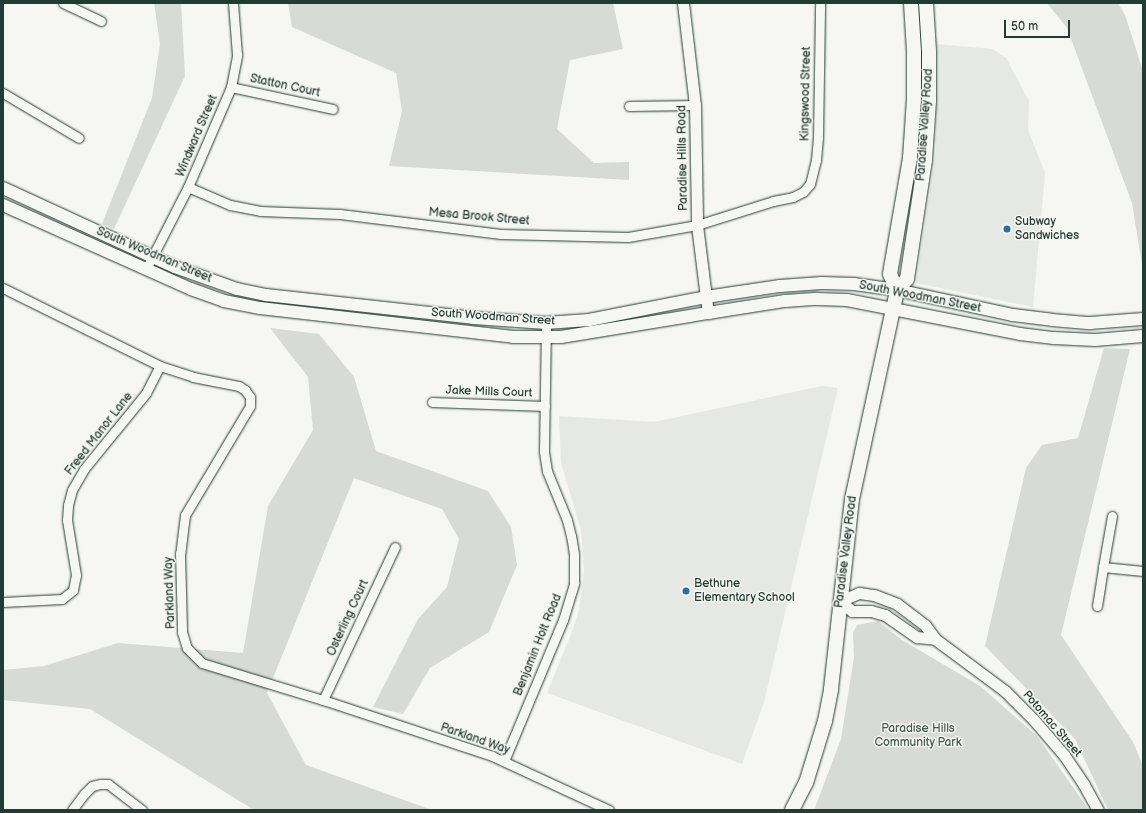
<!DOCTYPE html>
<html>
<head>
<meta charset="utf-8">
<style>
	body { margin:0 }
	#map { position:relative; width:1146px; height:813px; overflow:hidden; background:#f6f6f2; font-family:"Balsamiq Sans",sans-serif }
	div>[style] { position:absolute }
	.built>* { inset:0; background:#e6e8e4 }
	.green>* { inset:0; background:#d6dbd6 }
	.roads { filter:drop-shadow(0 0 1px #1f3d34) drop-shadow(0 0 1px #1f3d34) }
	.minor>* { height:9px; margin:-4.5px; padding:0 4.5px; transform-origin:4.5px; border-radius:4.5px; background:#f6f6f2 }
	.tertiary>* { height:11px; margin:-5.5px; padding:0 5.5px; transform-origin:5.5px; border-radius:5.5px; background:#f6f6f2 }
	.secondary>* { height:12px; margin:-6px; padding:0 6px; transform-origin:6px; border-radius:6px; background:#f6f6f2 }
	.primary>* { height:14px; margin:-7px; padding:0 7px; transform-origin:7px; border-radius:7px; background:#f6f6f2 }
	.dots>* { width:11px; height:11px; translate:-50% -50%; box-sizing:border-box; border:2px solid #f6f6f2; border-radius:50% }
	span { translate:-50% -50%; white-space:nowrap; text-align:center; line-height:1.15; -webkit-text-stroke:3px #f6f6f2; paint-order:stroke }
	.street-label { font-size:12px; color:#1f3d34 }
	.poi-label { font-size:12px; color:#1f3d34 }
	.left { translate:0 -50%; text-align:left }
	.park-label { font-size:12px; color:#445d54 }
	.frame { position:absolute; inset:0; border:4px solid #1f3d34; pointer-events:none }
	.scale { position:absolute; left:1004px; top:20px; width:66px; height:18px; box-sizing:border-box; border:2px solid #1f3d34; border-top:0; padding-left:5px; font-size:12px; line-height:14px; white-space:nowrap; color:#1f3d34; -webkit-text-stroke:3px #f6f6f2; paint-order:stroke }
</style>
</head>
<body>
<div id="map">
	<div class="built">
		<i style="clip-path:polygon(937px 44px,992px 49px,1006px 58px,1029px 101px,1028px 130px,1045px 173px,1033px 307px,916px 283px,936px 150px)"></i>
		<i style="clip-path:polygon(822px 386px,838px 388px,764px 702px,742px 764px,547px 693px,572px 632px,579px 610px,584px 571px,581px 530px,561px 463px,559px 416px,654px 422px)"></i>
	</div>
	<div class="green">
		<i style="clip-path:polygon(154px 3px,181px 3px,185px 76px,114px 229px,102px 224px,152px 98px,160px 44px)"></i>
		<i style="clip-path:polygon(288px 3px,613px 3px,623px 49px,570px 60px,557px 129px,594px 163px,629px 162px,629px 180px,389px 166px,402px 111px,396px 73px,292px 27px)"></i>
		<i style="clip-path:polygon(1047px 3px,1118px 3px,1125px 15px,1143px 71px,1143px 271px,1132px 203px,1067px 28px)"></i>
		<i style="clip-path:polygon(270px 328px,319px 334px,354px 377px,376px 451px,488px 491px,511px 527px,517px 565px,489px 632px,430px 668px,403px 714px,373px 707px,418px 619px,447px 587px,459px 539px,442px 509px,354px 478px,267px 693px,306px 765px,432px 810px,254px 810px,90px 709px,3px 700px,3px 670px,44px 666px,118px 643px,243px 653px,268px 506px,313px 430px,308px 377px)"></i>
		<i style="clip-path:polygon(1104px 348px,1130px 349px,1061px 635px,1133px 742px,1143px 766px,1143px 810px,1108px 810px,1075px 739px,985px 646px,1026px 468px,1042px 445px,1078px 438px)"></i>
		<i style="clip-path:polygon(878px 621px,902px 640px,980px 686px,1037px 736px,1089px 810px,814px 810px,841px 739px,854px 657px,853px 633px,857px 625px)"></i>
	</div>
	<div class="roads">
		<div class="minor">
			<i style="left:63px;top:3px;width:42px;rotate:25.3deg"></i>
			<i style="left:231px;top:87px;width:104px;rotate:12.2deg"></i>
			<i style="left:3px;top:93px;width:88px;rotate:30.6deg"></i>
			<i style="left:629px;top:106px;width:66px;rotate:-0.9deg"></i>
			<i style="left:188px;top:187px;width:46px;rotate:23.2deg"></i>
			<i style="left:230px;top:205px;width:31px;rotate:11deg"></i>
			<i style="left:260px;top:211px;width:80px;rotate:2.1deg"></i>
			<i style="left:340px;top:214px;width:162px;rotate:7.1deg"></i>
			<i style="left:501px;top:234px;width:127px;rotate:1.4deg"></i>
			<i style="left:628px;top:237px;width:70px;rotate:-9.9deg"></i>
			<i style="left:697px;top:225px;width:80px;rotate:-17.5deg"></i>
			<i style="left:773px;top:201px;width:20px;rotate:-11deg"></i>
			<i style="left:793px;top:197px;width:11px;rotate:-27deg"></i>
			<i style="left:803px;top:192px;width:11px;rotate:-49deg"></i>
			<i style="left:810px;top:184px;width:25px;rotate:-76deg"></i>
			<i style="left:816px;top:160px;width:23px;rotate:-85deg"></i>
			<i style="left:818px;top:137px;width:134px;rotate:-89.1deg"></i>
			<i style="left:146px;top:269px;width:92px;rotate:-62.9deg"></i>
			<i style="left:188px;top:187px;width:109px;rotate:-66.7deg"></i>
			<i style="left:231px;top:87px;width:33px;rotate:-79deg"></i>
			<i style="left:237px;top:55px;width:52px;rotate:-94.4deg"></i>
			<i style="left:3px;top:288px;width:175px;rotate:26.4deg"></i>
			<i style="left:160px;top:366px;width:35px;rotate:18deg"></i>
			<i style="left:193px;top:377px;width:47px;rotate:11.1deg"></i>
			<i style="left:239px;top:386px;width:7px;rotate:34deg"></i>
			<i style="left:245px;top:390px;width:9px;rotate:54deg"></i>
			<i style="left:250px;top:397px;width:9px;rotate:90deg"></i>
			<i style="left:250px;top:406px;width:127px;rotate:120.8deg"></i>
			<i style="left:185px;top:515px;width:38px;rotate:97deg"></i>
			<i style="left:180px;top:553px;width:79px;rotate:88.5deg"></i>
			<i style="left:182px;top:632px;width:17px;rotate:73deg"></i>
			<i style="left:187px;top:648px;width:21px;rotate:45deg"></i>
			<i style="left:202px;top:663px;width:127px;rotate:17deg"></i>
			<i style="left:323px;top:700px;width:178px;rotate:18.3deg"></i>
			<i style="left:492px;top:756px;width:129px;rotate:24.8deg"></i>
			<i style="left:432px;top:402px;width:113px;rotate:2deg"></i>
			<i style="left:1112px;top:516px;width:52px;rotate:100deg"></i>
			<i style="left:1103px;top:567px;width:40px;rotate:5.7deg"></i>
			<i style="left:3px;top:602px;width:59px;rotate:-2.9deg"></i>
			<i style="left:62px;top:599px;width:14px;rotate:-39deg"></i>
			<i style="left:73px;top:590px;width:15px;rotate:-79deg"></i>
			<i style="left:76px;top:575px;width:56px;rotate:-99.3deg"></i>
			<i style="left:67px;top:520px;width:15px;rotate:-86deg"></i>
			<i style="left:68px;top:505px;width:16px;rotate:-75deg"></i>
			<i style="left:72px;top:490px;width:24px;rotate:-60deg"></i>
			<i style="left:84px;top:469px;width:98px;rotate:-50.8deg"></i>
			<i style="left:146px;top:393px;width:30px;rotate:-63deg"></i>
			<i style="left:1097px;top:606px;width:39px;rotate:-81deg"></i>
			<i style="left:323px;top:700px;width:169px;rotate:-64.8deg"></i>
			<i style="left:504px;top:761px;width:153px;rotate:-67.3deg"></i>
			<i style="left:563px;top:620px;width:39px;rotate:-73deg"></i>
			<i style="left:574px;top:583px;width:29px;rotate:-90deg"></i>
			<i style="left:574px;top:554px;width:18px;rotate:-99deg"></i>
			<i style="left:571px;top:536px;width:16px;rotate:-104deg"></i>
			<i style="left:567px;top:520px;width:53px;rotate:-112.2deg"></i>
			<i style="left:547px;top:471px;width:20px;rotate:-99deg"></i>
			<i style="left:544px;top:451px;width:128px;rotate:-89.1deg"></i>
			<i style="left:72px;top:810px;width:20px;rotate:-53deg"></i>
			<i style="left:84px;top:794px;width:11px;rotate:-45deg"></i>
			<i style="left:92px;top:786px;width:9px;rotate:-13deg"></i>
			<i style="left:101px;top:784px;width:7px"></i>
			<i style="left:108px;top:784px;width:43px;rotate:37.4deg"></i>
		</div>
		<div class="tertiary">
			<i style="left:683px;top:3px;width:103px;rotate:83.3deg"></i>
			<i style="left:695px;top:105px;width:120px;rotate:89deg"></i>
			<i style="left:697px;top:225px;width:89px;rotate:82.9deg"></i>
			<i style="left:840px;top:601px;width:21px;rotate:-23deg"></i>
			<i style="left:859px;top:593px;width:15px;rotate:8deg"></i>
			<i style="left:874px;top:595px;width:25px;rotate:21deg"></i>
			<i style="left:897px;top:604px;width:35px;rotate:37deg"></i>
			<i style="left:925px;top:625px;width:17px;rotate:54deg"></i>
			<i style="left:935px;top:639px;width:87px;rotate:36.6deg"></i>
			<i style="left:1005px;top:691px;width:40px;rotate:45deg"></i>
			<i style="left:1033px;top:719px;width:48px;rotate:49.3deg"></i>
			<i style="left:1064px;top:755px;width:36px;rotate:56deg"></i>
			<i style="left:1084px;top:785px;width:29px;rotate:61deg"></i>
			<i style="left:840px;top:601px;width:16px;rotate:40deg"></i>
			<i style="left:852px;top:611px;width:19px"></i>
			<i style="left:871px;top:611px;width:15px;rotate:16deg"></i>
			<i style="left:885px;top:615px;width:39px;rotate:35deg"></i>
			<i style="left:917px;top:637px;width:18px;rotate:6deg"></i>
		</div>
		<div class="secondary">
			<i style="left:3px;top:188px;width:189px;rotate:24.7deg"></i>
			<i style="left:175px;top:267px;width:66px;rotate:19.5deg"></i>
			<i style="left:237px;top:289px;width:30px;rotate:12deg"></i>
			<i style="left:266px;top:295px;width:208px;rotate:6.3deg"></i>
			<i style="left:473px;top:318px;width:73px;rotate:3.9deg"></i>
			<i style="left:546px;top:323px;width:43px;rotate:-4deg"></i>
			<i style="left:589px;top:320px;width:119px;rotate:-11.1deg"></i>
			<i style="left:706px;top:297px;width:75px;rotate:-8.5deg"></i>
			<i style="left:780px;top:286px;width:42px;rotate:-4.1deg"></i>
			<i style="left:822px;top:283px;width:32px;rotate:2deg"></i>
			<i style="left:854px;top:284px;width:43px;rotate:7.9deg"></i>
			<i style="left:897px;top:290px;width:119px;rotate:12.2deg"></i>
			<i style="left:1013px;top:315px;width:39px;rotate:7deg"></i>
			<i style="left:1052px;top:320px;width:38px;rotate:5deg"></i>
			<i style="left:1090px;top:323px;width:53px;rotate:-4.3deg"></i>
			<i style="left:3px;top:205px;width:206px;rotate:24.1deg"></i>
			<i style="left:191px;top:289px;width:35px;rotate:20deg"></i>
			<i style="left:224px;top:301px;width:37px;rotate:11deg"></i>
			<i style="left:260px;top:308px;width:255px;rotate:6.5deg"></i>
			<i style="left:513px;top:337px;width:48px"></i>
			<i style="left:561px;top:337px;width:149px;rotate:-9.3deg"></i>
			<i style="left:708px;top:313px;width:78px;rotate:-8.9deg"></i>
			<i style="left:785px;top:301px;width:32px;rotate:-4deg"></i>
			<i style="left:817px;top:299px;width:30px;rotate:2deg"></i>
			<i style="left:847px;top:300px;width:176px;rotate:11.1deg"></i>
			<i style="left:1020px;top:334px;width:34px;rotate:7deg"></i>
			<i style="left:1054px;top:338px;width:41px;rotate:2.8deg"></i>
			<i style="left:1095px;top:340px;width:48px;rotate:-4.8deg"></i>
		</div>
		<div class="primary">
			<i style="left:897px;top:290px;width:17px;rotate:-114deg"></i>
			<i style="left:890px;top:274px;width:118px;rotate:-80.2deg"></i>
			<i style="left:910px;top:158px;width:58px;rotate:-86.1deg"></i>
			<i style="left:914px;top:100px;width:49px;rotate:-90deg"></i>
			<i style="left:914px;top:51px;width:48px;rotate:-93.6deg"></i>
			<i style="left:792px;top:810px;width:30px;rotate:-63deg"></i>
			<i style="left:806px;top:783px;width:65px;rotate:-73deg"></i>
			<i style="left:825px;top:721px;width:33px;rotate:-79deg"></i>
			<i style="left:831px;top:689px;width:191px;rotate:-83.7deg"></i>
			<i style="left:852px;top:499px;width:214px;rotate:-77.8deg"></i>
			<i style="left:897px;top:290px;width:15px;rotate:-48deg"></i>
			<i style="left:907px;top:279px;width:120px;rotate:-81.4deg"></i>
			<i style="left:925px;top:160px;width:59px;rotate:-86.1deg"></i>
			<i style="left:929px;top:101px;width:50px;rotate:-90deg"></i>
			<i style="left:929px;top:51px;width:48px;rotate:-93.6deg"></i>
		</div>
	</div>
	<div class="dots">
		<i style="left:1007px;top:229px;background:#1f6fb2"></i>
		<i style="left:686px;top:591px;background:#1f6fb2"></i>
	</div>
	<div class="street-label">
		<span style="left:285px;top:86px;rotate:12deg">Statton Court</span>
		<span style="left:806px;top:94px;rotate:-89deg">Kingswood Street</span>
		<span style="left:925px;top:125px;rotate:-86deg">Paradise Valley Road</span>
		<span style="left:197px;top:136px;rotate:-67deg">Windward Street</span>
		<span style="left:683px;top:158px;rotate:-91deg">Paradise Hills Road</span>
		<span style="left:479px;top:217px;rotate:5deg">Mesa Brook Street</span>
		<span style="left:154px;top:255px;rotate:23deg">South Woodman Street</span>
		<span style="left:920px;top:297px;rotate:11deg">South Woodman Street</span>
		<span style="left:493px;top:317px;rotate:4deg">South Woodman Street</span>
		<span style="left:489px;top:392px;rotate:2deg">Jake Mills Court</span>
		<span style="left:99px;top:434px;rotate:-52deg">Freed Manor Lane</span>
		<span style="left:846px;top:552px;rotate:-83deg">Paradise Valley Road</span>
		<span style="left:170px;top:593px;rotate:-92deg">Parkland Way</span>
		<span style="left:348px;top:618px;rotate:-65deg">Osterling Court</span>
		<span style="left:538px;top:645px;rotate:-68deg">Benjamin Holt Road</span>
		<span style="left:1052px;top:724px;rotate:49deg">Potomac Street</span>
		<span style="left:475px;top:739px;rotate:19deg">Parkland Way</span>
	</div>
	<div class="poi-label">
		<span class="left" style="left:1015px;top:229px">Subway<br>Sandwiches</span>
		<span class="left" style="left:694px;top:591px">Bethune<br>Elementary School</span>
	</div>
	<div class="park-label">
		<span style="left:918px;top:736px">Paradise Hills<br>Community Park</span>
	</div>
	<div class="frame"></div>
	<div class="scale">50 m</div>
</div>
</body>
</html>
